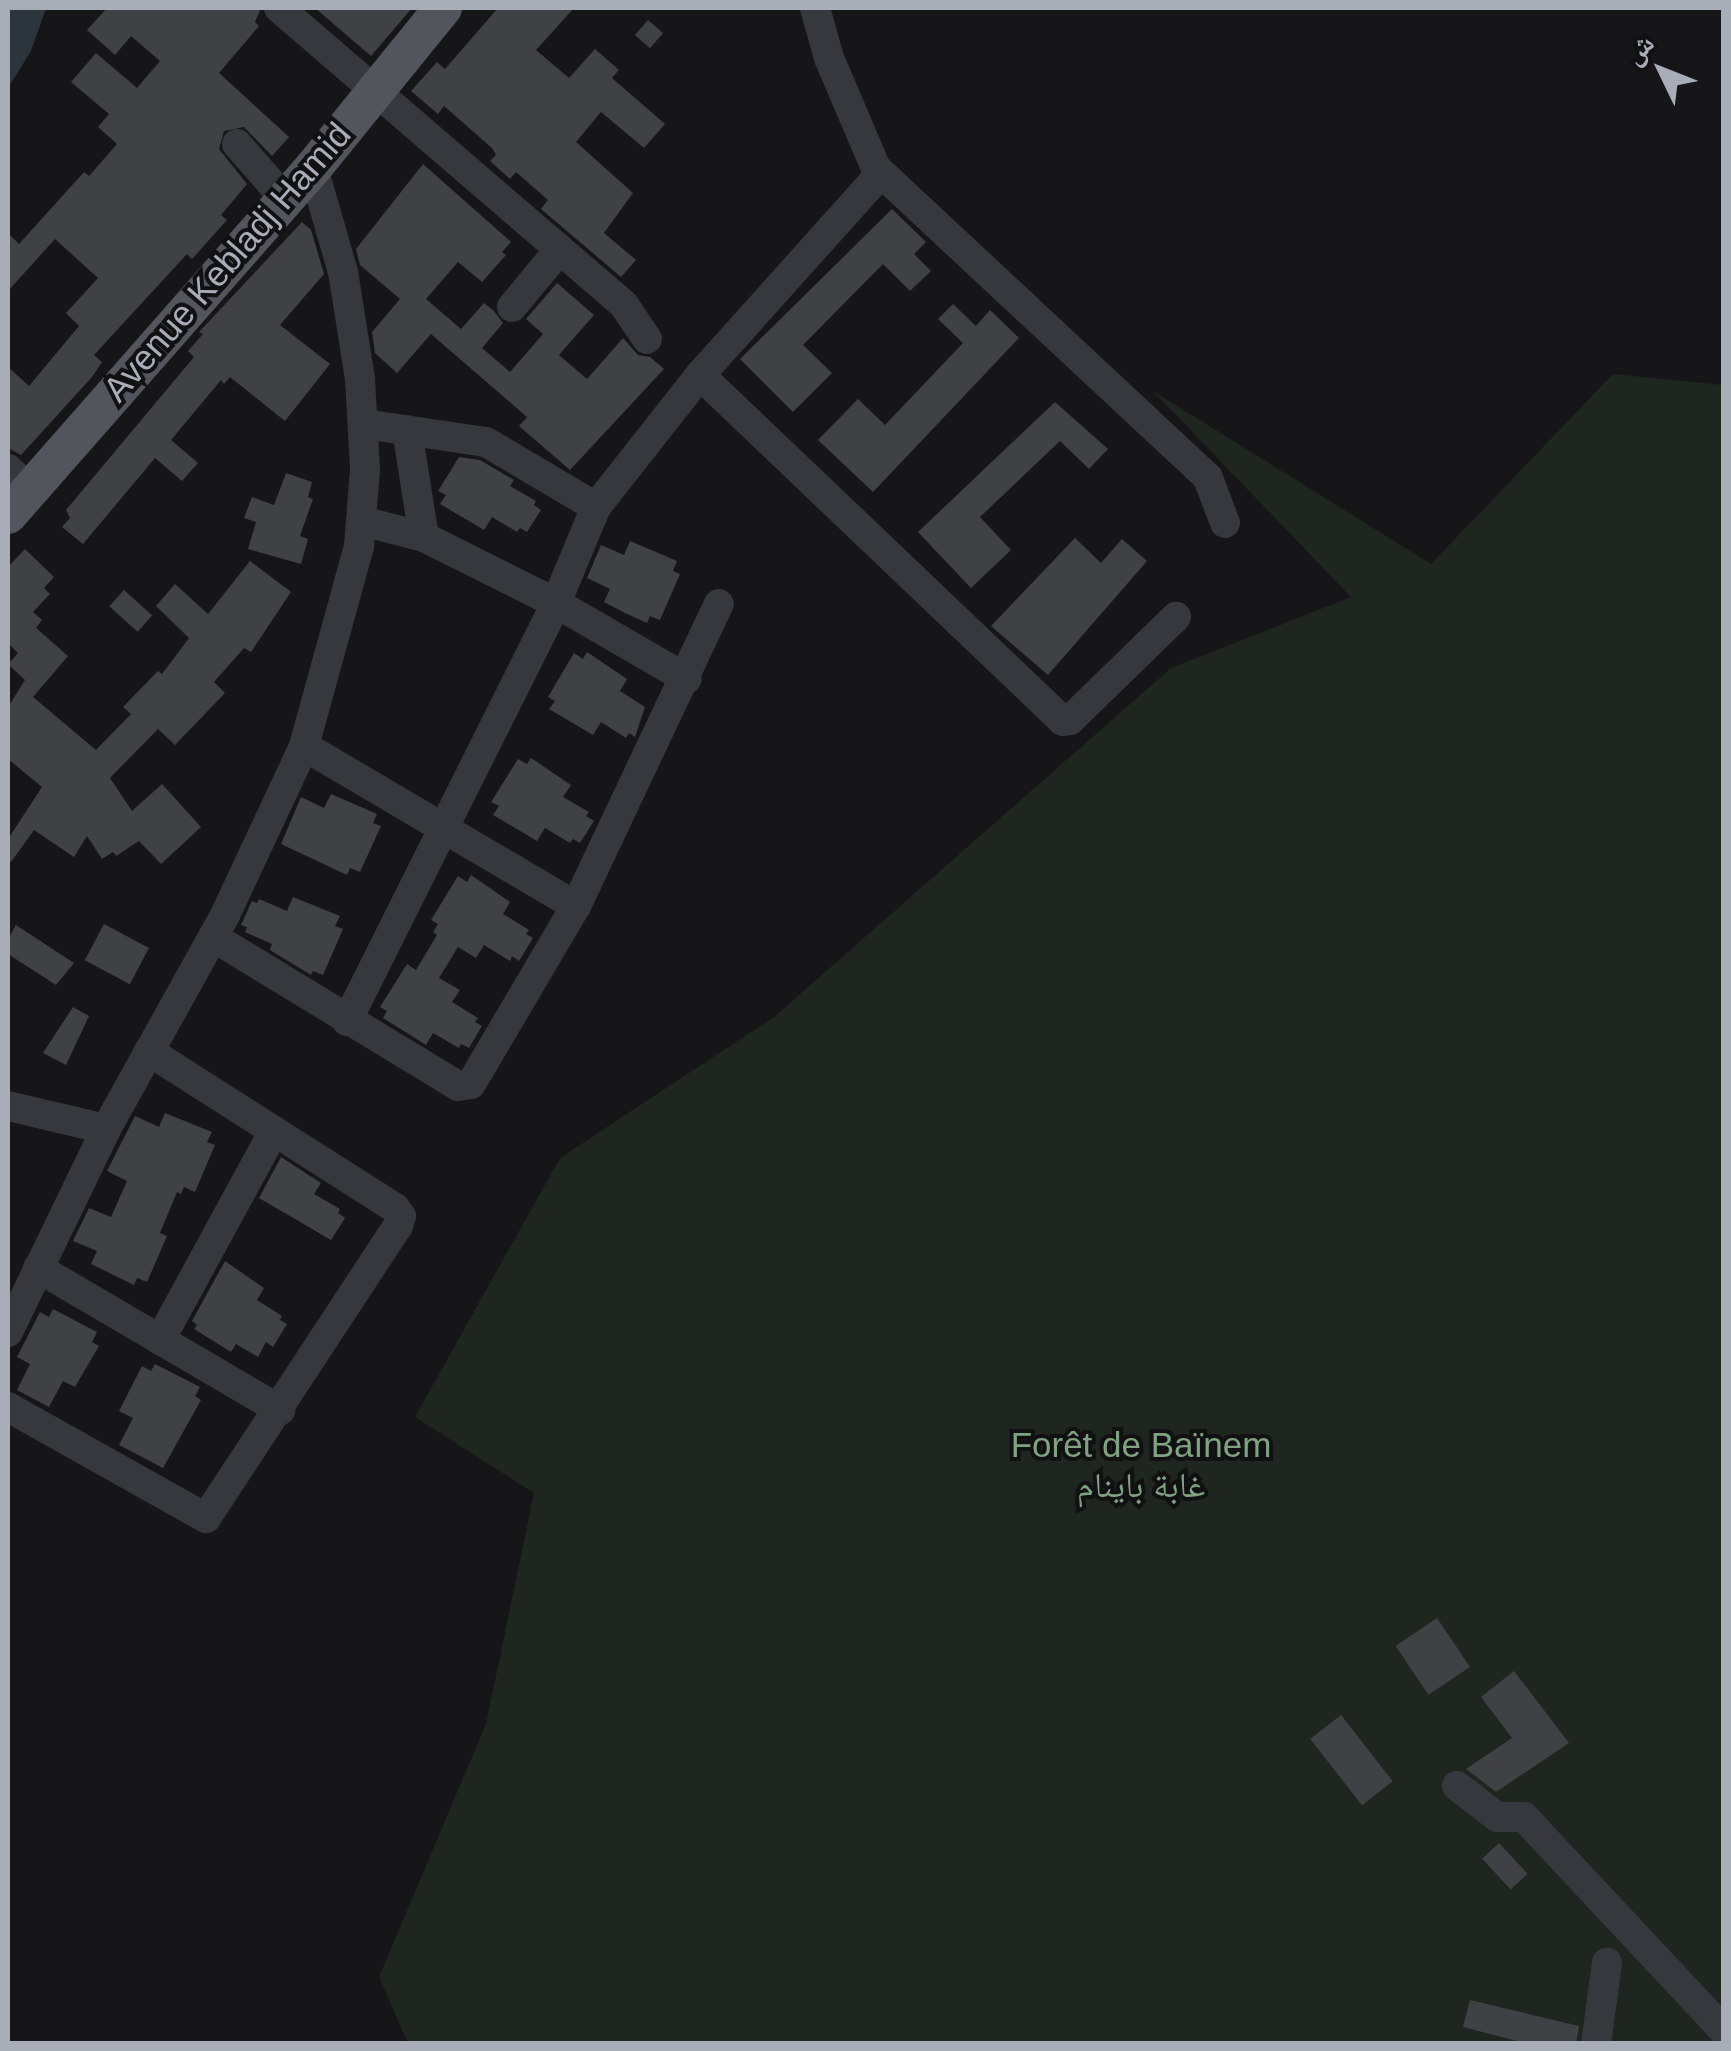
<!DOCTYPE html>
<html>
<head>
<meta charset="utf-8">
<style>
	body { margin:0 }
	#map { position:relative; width:1731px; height:2051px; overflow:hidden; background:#161618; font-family:Arial,"Noto Naskh Arabic",sans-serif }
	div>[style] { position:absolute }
	.green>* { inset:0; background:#1e261f }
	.water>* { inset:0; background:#2c353c }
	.building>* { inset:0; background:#404145; transform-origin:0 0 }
	.minor>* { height:30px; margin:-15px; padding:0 15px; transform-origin:15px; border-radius:15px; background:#37383d }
	.major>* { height:38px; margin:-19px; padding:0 19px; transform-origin:19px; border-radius:19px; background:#53555c }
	span { translate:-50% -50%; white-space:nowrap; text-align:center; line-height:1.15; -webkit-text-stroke:8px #111113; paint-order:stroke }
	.street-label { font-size:35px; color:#a8adb8 }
	.park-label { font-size:35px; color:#7fa381 }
	.frame { position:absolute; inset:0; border:10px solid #a8adb8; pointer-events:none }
	.north { position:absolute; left:1611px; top:20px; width:100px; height:100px; -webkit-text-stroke:8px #111113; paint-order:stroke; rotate:313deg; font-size:28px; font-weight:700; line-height:40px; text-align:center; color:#a8adb8 }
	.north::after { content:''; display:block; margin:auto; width:35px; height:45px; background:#a8adb8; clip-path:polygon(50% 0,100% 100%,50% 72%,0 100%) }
</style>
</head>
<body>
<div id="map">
	<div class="green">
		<i style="clip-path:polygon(1613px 374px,1723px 385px,1723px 2043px,408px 2043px,379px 1977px,486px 1724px,534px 1493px,415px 1417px,560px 1158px,774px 1017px,1171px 668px,1351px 597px,1153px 391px,1431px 564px)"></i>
	</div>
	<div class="water">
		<i style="clip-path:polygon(8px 8px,46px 8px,31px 51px,8px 88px)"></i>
	</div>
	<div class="building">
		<i style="clip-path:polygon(107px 8px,261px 8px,255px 22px,259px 26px,219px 73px,289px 137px,272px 156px,244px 127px,224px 131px,219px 149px,247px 184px,221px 215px,227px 220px,192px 259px,187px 254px,94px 355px,102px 362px,92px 377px,21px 455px,8px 448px,8px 367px,29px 386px,79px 326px,66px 313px,98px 278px,55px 239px,8px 291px,8px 233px,19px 244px,84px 172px,89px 176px,117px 144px,98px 127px,109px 114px,71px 82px,96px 53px,137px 88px,160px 61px,131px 36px,115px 55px,87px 30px)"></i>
		<i style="clip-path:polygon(315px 8px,412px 8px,371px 56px)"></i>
		<i style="clip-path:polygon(498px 8px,574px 8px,536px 50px,569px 78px,595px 49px,619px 70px,612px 78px,665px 124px,644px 148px,601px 112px,576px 142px,633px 193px,604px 233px,636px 260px,621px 277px,541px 209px,548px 200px,516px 172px,510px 179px,490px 161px,496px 155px,492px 148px,444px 106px,438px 114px,411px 91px,437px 62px,445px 69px)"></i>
		<i style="left:648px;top:20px;width:20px;height:20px;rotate:41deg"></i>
		<i style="clip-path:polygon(423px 164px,511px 242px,502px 252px,506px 255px,482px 282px,458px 262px,426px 299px,461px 329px,484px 303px,494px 311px,503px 323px,482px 348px,510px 372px,543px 334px,526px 319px,557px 283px,594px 315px,559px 355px,587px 379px,623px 338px,638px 355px,650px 357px,664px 369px,570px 470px,519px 426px,527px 417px,431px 334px,397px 373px,375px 353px,372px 332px,400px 299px,360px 265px,356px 249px)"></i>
		<i style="clip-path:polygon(892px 209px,926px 242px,914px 254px,931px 271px,910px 291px,883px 264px,803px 345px,832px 373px,793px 412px,740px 359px)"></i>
		<i style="clip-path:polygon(302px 222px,311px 230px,324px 274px,280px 325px,330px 364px,285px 421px,230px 377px,224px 384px,221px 380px,171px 440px,198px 463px,182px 481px,155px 458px,83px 544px,62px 527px,70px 518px,66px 510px,194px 357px,188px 351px,203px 334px,199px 332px)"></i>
		<i style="clip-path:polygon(953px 304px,976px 326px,990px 310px,1019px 338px,873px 492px,818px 440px,858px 399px,885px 425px,963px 343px,938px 319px)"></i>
		<i style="clip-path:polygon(1055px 402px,1108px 449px,1089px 469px,1060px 441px,980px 517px,1011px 550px,971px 588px,918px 532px)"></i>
		<i style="clip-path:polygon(459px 457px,480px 460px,514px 480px,510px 486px,536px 501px,534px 505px,541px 510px,527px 532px,520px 528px,517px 532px,492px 517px,484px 530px,440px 504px,446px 495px,438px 491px)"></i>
		<i style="clip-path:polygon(286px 473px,312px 482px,308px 497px,313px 499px,300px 536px,308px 539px,301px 564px,248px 549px,256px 522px,244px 518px,252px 497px,274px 505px)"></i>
		<i style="clip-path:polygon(1075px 538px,1101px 563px,1122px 539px,1147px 561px,1048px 675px,991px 626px)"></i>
		<i style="clip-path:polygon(630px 541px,677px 561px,673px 571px,680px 574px,660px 620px,650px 616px,647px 623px,625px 613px,604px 602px,610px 589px,587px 578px,601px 545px,624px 555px)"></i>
		<i style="clip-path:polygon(25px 549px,54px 577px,44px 588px,50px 594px,33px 612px,42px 620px,36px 628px,68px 656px,33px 697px,96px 750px,131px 714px,123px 707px,158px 671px,162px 674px,189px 638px,156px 606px,175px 584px,208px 614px,250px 561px,291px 592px,251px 652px,244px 648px,214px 682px,225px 693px,175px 745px,158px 729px,110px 778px,132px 811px,162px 784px,201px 827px,161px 864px,139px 841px,116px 856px,113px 852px,102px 859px,87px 836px,74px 857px,34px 830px,11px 862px,8px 860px,8px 839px,42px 787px,8px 759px,8px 707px,25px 680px,8px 664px,18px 653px,8px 643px,8px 567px)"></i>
		<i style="left:124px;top:590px;width:38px;height:22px;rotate:42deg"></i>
		<i style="clip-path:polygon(587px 652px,627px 679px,620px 691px,645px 707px,635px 737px,629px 733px,626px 738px,601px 722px,593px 735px,549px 709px,555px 701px,548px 697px,574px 653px,583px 659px)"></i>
		<i style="clip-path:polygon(531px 758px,571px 785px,563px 797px,589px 812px,586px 816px,594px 821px,580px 843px,573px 839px,570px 843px,545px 828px,537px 841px,493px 815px,499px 806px,491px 802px,518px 759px,527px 764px)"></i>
		<i style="clip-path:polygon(331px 794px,377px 814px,373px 823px,381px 826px,360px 872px,350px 868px,347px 875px,281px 844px,301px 797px,324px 808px)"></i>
		<i style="clip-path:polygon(471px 875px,510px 902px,503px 914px,529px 930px,526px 934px,533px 938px,519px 961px,512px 956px,510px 961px,484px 945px,476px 958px,458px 947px,439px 978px,460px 990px,452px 1002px,478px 1018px,475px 1022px,482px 1026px,469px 1048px,461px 1044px,459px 1048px,433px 1033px,426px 1045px,383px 1018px,387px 1011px,380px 1007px,407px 964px,416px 970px,437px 935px,433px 932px,438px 924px,431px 920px,458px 876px,467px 882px)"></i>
		<i style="clip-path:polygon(293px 897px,340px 916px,335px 926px,343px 929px,323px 975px,313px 971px,311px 975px,270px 950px,272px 944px,245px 932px,247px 927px,241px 925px,252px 901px,257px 903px,259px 899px,287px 911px)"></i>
		<i style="left:104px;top:924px;width:51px;height:41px;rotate:28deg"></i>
		<i style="clip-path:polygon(16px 925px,74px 963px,56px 985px,8px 954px,8px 939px)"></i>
		<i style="clip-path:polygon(73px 1007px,89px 1016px,66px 1065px,43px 1053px)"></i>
		<i style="clip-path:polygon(165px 1113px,212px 1132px,207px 1142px,215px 1145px,195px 1192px,184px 1187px,181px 1194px,177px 1192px,160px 1233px,167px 1236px,147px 1282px,137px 1278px,134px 1285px,91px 1264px,97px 1251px,73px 1241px,89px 1208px,111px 1217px,127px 1181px,107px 1171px,135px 1116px,159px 1127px)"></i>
		<i style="clip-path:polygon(281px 1157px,321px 1183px,314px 1194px,340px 1209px,338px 1213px,345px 1218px,331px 1240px,259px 1198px)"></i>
		<i style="clip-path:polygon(225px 1261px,264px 1288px,257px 1300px,282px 1316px,280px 1320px,287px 1324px,273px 1347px,266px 1342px,258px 1357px,236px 1344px,231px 1352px,194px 1329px,197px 1325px,192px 1321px)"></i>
		<i style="clip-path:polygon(53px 1309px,97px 1332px,92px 1342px,99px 1346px,75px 1387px,63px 1381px,49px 1407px,17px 1390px,30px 1364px,17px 1357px,40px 1312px,49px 1317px)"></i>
		<i style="clip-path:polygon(155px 1364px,200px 1387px,195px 1396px,201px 1400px,163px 1468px,119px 1445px,133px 1418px,119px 1411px,142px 1366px,151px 1371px)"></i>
		<i style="left:1437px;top:1618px;width:59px;height:50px;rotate:56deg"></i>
		<i style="clip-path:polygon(1514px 1671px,1569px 1743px,1496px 1792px,1466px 1769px,1512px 1738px,1481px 1697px)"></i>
		<i style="left:1341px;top:1715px;width:84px;height:39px;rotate:52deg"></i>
		<i style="left:1499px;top:1843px;width:42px;height:23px;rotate:47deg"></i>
		<i style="clip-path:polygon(1470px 2000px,1579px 2026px,1576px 2044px,1529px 2044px,1463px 2027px)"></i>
	</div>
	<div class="minor">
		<i style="left:279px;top:8px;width:455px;rotate:40.7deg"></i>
		<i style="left:624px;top:305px;width:41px;rotate:55.9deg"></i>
		<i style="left:815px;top:8px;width:52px;rotate:74.4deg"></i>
		<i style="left:829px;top:58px;width:120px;rotate:66.9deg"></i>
		<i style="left:876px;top:168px;width:454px;rotate:43deg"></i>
		<i style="left:1208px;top:478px;width:48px;rotate:69.3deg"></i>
		<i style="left:237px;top:144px;width:73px;rotate:48.9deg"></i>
		<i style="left:512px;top:307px;width:75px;rotate:-50.4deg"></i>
		<i style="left:700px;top:375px;width:501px;rotate:43.63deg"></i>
		<i style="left:1063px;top:721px;width:7px;rotate:-8deg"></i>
		<i style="left:1070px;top:720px;width:148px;rotate:-44.2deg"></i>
		<i style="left:364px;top:424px;width:123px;rotate:8.4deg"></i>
		<i style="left:486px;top:442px;width:128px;rotate:30.6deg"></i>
		<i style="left:407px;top:430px;width:108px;rotate:81deg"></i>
		<i style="left:8px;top:469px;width:30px;rotate:44deg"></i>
		<i style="left:362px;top:521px;width:64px;rotate:14.5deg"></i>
		<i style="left:424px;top:537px;width:148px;rotate:26.6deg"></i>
		<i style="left:556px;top:603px;width:151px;rotate:30.1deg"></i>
		<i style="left:304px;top:746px;width:316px;rotate:30.5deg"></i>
		<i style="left:213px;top:937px;width:287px;rotate:31.3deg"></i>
		<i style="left:458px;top:1086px;width:13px;rotate:-9deg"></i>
		<i style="left:471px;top:1084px;width:207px;rotate:-59.5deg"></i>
		<i style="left:576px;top:906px;width:334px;rotate:-64.7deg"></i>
		<i style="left:347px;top:1021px;width:467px;rotate:-63.4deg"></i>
		<i style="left:556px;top:603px;width:104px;rotate:-67.4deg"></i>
		<i style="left:596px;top:507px;width:168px;rotate:-51.8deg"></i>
		<i style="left:700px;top:375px;width:271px;rotate:-48.1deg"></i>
		<i style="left:8px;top:1106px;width:101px;rotate:13.2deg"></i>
		<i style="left:38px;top:1268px;width:281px;rotate:30.4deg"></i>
		<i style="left:8px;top:1332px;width:225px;rotate:-64.2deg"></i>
		<i style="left:106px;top:1129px;width:245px;rotate:-60.9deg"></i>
		<i style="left:225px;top:915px;width:187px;rotate:-64.9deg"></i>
		<i style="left:304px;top:746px;width:206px;rotate:-74.6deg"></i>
		<i style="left:359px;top:547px;width:78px;rotate:-85.6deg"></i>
		<i style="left:365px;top:469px;width:90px;rotate:-93.2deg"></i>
		<i style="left:360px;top:379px;width:108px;rotate:-99deg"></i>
		<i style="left:343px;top:272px;width:108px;rotate:-106.1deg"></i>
		<i style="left:160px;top:1340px;width:238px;rotate:-61.4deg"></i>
		<i style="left:8px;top:1407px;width:227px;rotate:29.3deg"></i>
		<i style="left:206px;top:1518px;width:349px;rotate:-56.7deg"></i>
		<i style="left:398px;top:1226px;width:10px;rotate:-73deg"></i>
		<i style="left:401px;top:1216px;width:10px;rotate:-127deg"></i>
		<i style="left:395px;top:1208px;width:292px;rotate:-147.5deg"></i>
		<i style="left:1457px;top:1786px;width:51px;rotate:37.8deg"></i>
		<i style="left:1497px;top:1817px;width:27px"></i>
		<i style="left:1524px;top:1817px;width:293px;rotate:46.9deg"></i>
		<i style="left:1596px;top:2044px;width:82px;rotate:-82.3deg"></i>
	</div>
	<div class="major">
		<i style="left:8px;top:515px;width:462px;rotate:-48.7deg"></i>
		<i style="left:313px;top:168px;width:206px;rotate:-50.9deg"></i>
	</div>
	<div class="street-label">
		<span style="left:227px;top:262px;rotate:-49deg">Avenue Kebladj Hamid</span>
	</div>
	<div class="park-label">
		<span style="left:1141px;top:1465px">Forêt de Baïnem<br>غابة باينام</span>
	</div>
	<div class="frame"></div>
	<div class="north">ش</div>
</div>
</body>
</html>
